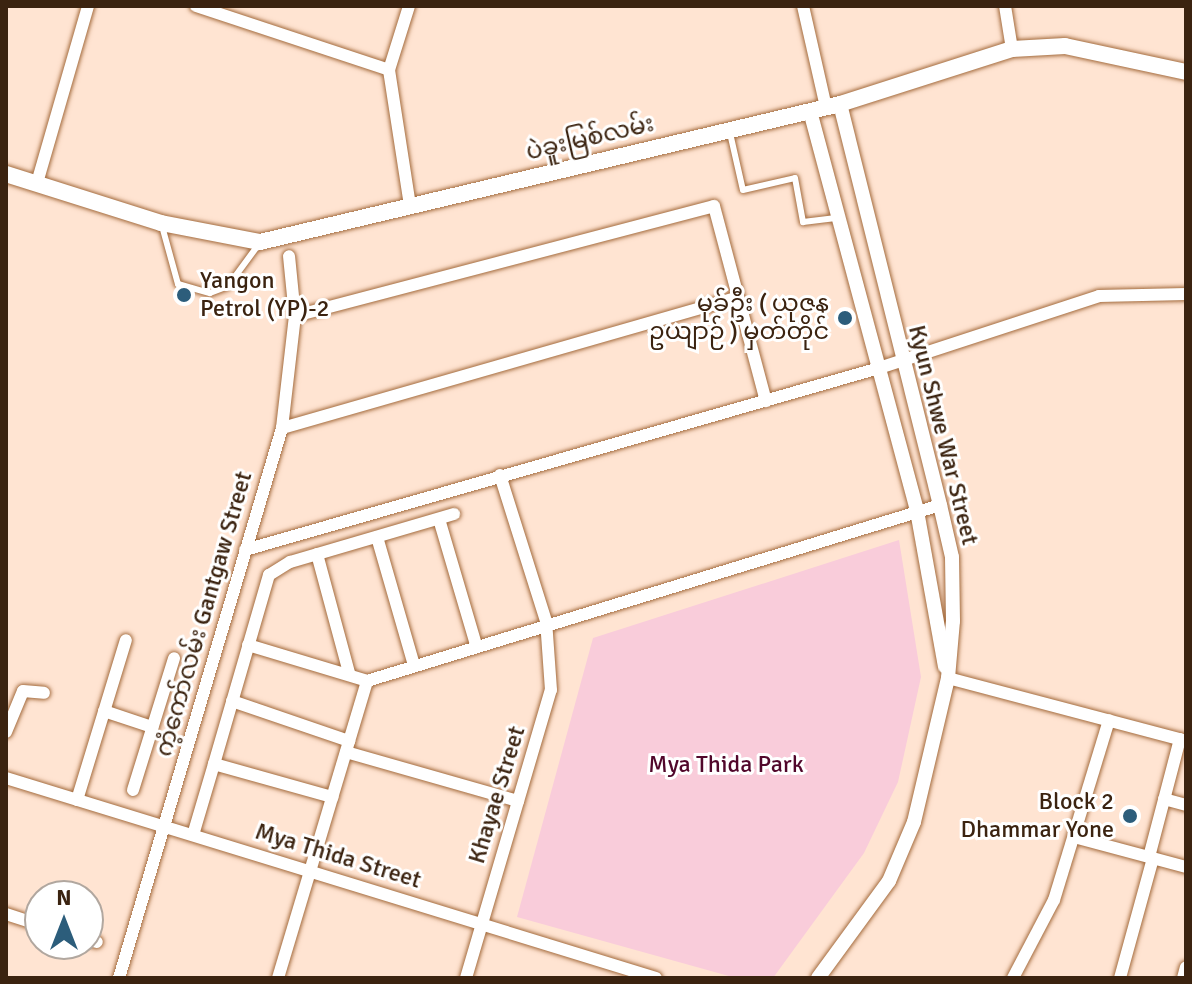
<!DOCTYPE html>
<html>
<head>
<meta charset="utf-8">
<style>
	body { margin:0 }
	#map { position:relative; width:1192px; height:984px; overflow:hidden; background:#ffe4d2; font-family:Signika,"Noto Sans Myanmar",sans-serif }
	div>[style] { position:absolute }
	.green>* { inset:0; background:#f9ccda }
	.roads { filter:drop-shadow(0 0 2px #a46b3d) drop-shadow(0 0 2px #a46b3d) }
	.service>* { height:6px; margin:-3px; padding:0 3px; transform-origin:3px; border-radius:3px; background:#fff }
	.minor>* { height:12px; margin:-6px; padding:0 6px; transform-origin:6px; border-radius:6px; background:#fff }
	.tertiary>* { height:14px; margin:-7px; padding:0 7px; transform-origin:7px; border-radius:7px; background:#fff }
	.secondary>* { height:16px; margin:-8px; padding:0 8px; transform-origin:8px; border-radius:8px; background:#fff }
	.dots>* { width:22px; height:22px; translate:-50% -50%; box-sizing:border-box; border:4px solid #fff; border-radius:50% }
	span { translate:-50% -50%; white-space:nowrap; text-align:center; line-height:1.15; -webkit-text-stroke:6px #fff; paint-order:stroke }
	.street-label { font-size:24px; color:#3b2310 }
	.poi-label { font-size:24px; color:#3b2310 }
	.left { translate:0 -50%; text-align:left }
	.right { translate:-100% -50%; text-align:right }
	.park-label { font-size:24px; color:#51072b }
	.frame { position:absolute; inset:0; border:8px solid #3b2310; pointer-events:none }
	.north { position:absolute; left:24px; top:880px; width:80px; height:80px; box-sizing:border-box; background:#fff; border:2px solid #b1a79f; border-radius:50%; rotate:0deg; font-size:22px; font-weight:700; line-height:32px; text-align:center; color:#3b2310 }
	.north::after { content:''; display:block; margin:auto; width:28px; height:36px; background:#2c5d7b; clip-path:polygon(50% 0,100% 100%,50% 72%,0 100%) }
</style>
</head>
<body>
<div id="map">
	<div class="green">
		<i style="clip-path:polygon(899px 540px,921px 677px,898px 782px,864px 853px,773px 978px,736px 978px,517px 917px,593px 638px)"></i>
	</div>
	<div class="roads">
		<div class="service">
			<i style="left:730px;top:133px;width:58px;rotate:77.2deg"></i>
			<i style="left:743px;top:190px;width:53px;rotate:-13deg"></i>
			<i style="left:795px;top:178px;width:45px;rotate:79.7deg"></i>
			<i style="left:803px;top:222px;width:35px;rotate:-7deg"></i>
			<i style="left:162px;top:226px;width:60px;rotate:74.6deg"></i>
			<i style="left:178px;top:284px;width:33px;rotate:16deg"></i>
			<i style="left:210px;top:293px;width:19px;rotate:-21deg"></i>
			<i style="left:228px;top:286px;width:52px;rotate:-53.6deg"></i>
		</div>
		<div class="minor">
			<i style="left:196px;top:6px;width:203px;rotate:18.3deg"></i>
			<i style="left:389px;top:70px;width:137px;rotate:81.2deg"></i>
			<i style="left:803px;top:6px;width:104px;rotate:77.2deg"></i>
			<i style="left:1005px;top:6px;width:44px;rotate:80.8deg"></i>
			<i style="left:389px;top:70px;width:67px;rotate:-72.6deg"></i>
			<i style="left:37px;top:183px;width:184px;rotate:-73.9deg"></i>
			<i style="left:295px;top:316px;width:433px;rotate:-14.7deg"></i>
			<i style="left:714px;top:206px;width:202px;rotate:75.1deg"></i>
			<i style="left:282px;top:428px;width:474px;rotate:-16deg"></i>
			<i style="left:439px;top:519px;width:131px;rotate:73.6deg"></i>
			<i style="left:377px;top:537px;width:133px;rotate:73.9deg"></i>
			<i style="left:245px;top:550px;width:656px;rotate:-16.01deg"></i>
			<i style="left:876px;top:369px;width:235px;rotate:-18.1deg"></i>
			<i style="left:1099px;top:296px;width:87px;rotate:-1.3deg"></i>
			<i style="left:317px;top:554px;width:123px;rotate:74.9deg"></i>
			<i style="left:248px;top:645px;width:124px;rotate:16.8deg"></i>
			<i style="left:948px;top:678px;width:246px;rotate:14.8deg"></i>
			<i style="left:232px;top:701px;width:124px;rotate:18.9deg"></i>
			<i style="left:104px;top:711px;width:51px;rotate:18.4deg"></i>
			<i style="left:6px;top:732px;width:44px;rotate:-67.5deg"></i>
			<i style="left:23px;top:691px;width:21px;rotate:5deg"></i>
			<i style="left:346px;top:752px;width:179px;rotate:15.9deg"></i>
			<i style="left:214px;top:764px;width:197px;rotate:-73.8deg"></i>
			<i style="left:269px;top:575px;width:25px;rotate:-32deg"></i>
			<i style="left:290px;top:562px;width:171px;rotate:-16.3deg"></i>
			<i style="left:6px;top:778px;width:680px;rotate:17.1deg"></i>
			<i style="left:133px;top:790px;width:138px;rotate:-72.7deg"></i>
			<i style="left:1164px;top:799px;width:23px;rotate:15deg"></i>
			<i style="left:77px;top:800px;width:167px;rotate:-73deg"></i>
			<i style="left:193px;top:835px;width:74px;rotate:-73.5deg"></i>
			<i style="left:214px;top:764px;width:123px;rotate:15.6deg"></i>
			<i style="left:1074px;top:837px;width:116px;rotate:15deg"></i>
			<i style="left:1149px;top:857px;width:122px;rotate:-75.3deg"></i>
			<i style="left:6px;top:914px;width:36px;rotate:18deg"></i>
			<i style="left:88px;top:940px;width:9px;rotate:13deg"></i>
			<i style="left:119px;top:978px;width:574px;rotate:-73.49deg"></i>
			<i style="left:282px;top:428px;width:113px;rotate:-83.4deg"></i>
			<i style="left:295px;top:316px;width:60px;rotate:-95.7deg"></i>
			<i style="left:278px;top:978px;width:310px;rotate:-73.3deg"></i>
			<i style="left:367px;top:681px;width:599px;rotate:-17.07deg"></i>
			<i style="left:466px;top:978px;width:300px;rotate:-73.6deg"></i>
			<i style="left:551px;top:690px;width:69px;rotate:-94.1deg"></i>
			<i style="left:546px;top:621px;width:153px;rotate:-107.5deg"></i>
			<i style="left:1013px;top:978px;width:88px;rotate:-62.3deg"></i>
			<i style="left:1054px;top:900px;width:188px;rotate:-73deg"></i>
			<i style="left:1120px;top:978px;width:124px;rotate:-74.6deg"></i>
			<i style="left:1183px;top:978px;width:11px;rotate:-75deg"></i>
		</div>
		<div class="tertiary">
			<i style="left:810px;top:111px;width:414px;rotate:75deg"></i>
			<i style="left:917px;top:511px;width:158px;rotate:79.8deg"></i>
			<i style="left:818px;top:978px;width:120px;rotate:-53.8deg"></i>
			<i style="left:889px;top:881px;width:64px;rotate:-67deg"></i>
			<i style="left:914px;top:822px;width:148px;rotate:-76.7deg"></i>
			<i style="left:948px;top:678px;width:57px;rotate:-85deg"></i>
			<i style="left:953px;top:621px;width:64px;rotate:-90.9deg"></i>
			<i style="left:952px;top:557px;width:53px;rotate:-103deg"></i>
			<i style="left:940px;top:505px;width:413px;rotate:-104deg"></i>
		</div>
		<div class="secondary">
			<i style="left:6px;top:174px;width:163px;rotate:17.5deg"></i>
			<i style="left:161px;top:223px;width:101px;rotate:10.9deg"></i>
			<i style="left:260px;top:242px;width:596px;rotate:-13.38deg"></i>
			<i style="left:840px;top:104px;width:181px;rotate:-17.7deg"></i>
			<i style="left:1012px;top:49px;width:53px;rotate:-3.2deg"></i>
			<i style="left:1065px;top:46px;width:124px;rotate:12.1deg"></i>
		</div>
	</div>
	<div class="dots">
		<i style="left:184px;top:295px;background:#2c5d7b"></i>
		<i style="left:845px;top:318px;background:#2c5d7b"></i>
		<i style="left:1130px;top:816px;background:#2c5d7b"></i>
	</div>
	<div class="street-label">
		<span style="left:590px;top:138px;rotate:-13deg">ပဲခူးမြစ်လမ်း</span>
		<span style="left:943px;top:435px;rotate:76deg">Kyun Shwe War Street</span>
		<span style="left:204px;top:614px;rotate:-74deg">ကံ့ကော်လမ်း Gantgaw Street</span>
		<span style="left:497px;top:795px;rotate:-73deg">Khayae Street</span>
		<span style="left:338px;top:856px;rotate:17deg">Mya Thida Street</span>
	</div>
	<div class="poi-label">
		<span class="left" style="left:200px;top:295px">Yangon<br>Petrol (YP)-2</span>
		<span class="right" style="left:829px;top:318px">မုခ်ဦး ( ယုဇန<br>ဥယျာဉ် ) မှတ်တိုင်</span>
		<span class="right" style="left:1114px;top:816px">Block 2<br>Dhammar Yone</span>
	</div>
	<div class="park-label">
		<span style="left:726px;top:765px">Mya Thida Park</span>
	</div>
	<div class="frame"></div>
	<div class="north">N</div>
</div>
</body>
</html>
